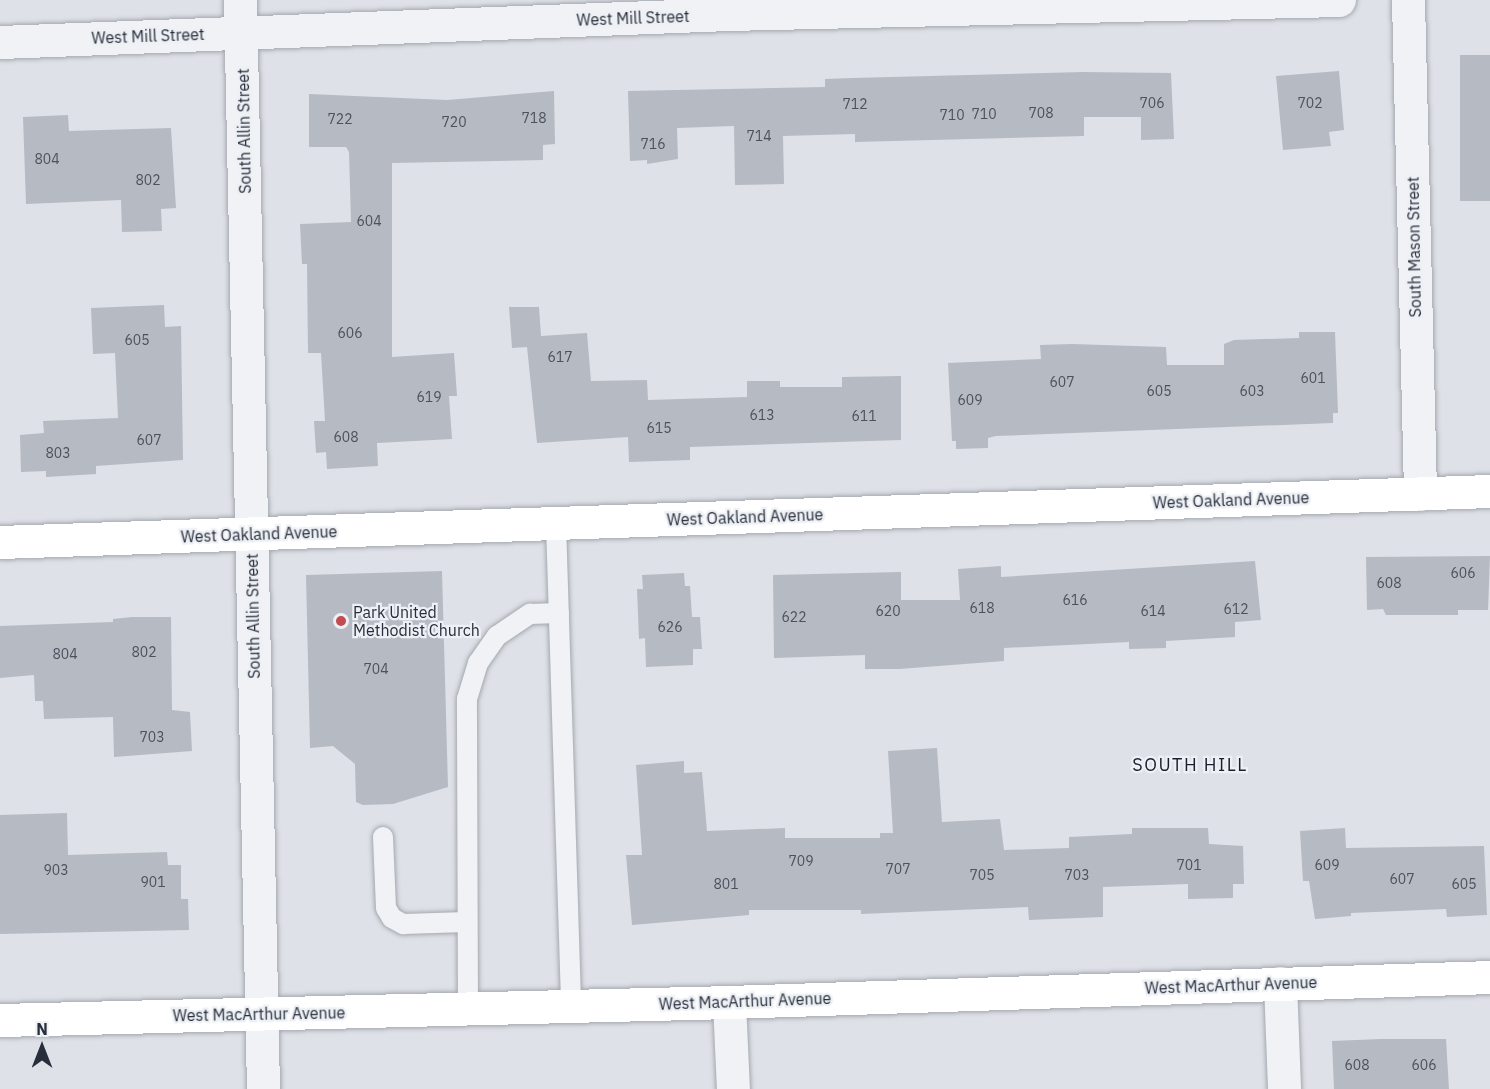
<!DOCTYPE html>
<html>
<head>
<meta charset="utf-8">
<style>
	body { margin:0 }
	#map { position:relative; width:1490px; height:1089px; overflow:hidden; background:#dee1e7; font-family:"IBM Plex Sans",sans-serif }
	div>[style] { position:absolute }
	.building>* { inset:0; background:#b6bac3; transform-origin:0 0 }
	.roads { filter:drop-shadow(0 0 2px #a4a8b0) drop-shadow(0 0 2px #a4a8b0) }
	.service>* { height:20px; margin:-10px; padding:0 10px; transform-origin:10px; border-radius:10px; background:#f0f2f5 }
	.minor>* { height:33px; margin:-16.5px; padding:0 16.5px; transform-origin:16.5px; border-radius:16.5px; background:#f0f2f5 }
	.secondary>* { height:33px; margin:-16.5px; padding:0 16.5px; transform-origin:16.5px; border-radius:16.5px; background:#fff }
	.dots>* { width:16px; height:16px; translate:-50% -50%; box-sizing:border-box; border:3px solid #edf0f4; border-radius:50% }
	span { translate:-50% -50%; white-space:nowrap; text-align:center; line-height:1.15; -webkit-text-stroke:4.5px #edf0f4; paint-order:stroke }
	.number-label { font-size:14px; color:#4c515e }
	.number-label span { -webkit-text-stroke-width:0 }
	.street-label { font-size:16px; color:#292e3c }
	.poi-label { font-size:16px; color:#292e3c }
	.left { translate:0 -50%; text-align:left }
	.neighbourhood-label { font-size:18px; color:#1b1f2d; letter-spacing:1.5px }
	.north { position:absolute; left:12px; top:1017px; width:60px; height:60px; -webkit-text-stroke:4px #edf0f4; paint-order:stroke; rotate:0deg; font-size:16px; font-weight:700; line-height:24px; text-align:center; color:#292e3c }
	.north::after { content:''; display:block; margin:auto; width:21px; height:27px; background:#292e3c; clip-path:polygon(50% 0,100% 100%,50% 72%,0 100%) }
</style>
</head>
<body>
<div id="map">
	<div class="building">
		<i style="left:1460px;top:55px;width:30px;height:146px"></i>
		<i style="clip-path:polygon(1339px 71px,1344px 130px,1329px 132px,1331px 146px,1283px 150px,1276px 76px)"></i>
		<i style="clip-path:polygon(1083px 72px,1171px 73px,1174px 139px,1141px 140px,1141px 117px,1084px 117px,1084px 136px,855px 142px,855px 134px,783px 136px,784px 184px,735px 185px,734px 126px,677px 128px,678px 159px,647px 164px,647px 160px,630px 161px,628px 91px,825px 87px,825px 79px,852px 78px)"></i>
		<i style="clip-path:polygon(554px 91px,555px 144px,543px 145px,543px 160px,392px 163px,392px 357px,454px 353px,457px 396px,449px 396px,452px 439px,377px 443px,378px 466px,327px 469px,326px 452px,316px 453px,314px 421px,325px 421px,321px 353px,308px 353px,307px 264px,302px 264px,300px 224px,351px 222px,349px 152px,346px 147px,309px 147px,309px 94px,447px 100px)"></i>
		<i style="clip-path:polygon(68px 115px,69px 131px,171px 128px,176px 208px,161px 209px,162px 231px,122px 232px,121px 200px,26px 204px,23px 117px)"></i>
		<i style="clip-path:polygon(164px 305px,165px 327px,181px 326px,183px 460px,96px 466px,96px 474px,46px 477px,46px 471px,21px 472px,20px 435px,44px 433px,43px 421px,118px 418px,115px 353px,93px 354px,91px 308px)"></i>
		<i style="clip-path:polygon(509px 307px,539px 307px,541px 336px,587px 333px,591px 381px,647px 380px,648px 400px,747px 397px,747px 381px,780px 381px,780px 387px,842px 387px,842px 377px,901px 376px,901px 440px,690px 447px,690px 460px,629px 462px,628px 437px,537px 443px,527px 347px,512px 348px)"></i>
		<i style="clip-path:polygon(1299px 332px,1335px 332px,1338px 413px,1333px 413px,1333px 423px,996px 436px,988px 438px,988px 448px,956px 449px,956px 441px,952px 441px,948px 363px,1041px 359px,1040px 345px,1072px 344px,1166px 347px,1167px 365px,1224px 365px,1224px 344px,1234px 340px,1299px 338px)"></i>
		<i style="clip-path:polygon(1490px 556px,1488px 610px,1458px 610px,1458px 615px,1386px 615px,1383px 609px,1367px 610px,1366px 557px)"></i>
		<i style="clip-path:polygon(1255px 561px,1261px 620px,1235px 622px,1235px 637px,1166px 641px,1166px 648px,1129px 649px,1129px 642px,1004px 648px,1004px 661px,899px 669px,865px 669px,865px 655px,774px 658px,773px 575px,901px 572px,901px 600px,960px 600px,958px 569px,1001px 566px,1001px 577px)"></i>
		<i style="clip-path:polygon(442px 571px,448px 787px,393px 804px,363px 805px,356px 802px,355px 764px,333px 746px,310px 748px,306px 575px)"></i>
		<i style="clip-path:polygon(684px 573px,685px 586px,690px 586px,692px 617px,700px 617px,702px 649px,693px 649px,693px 665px,646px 667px,645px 638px,639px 639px,637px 589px,643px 589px,642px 575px)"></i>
		<i style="clip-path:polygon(132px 617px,171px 617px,172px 710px,190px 712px,192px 751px,114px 757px,113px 717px,44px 719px,43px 701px,35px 701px,34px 675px,0 678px,0 626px,113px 622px,113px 619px)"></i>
		<i style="clip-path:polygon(937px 748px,942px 822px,1000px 819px,1004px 850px,1069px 848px,1069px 837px,1132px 834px,1132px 828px,1208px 828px,1209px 844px,1243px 846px,1244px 884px,1233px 884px,1233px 898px,1188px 899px,1188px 884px,1103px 887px,1103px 917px,1029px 920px,1028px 907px,861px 914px,861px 910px,749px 910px,749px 915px,632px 925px,626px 855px,642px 855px,636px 765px,684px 761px,684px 773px,702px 772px,707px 831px,785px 828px,785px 838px,880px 838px,880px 833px,893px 833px,888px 751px)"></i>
		<i style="clip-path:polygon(67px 813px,68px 855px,167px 852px,168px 865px,181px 865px,181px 899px,188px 899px,189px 930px,0 934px,0 815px)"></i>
		<i style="clip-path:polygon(1345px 828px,1346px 848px,1484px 846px,1487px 915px,1447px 917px,1446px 909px,1351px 913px,1351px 916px,1315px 919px,1309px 881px,1303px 881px,1300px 831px)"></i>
		<i style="clip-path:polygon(1381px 1039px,1446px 1039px,1449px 1089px,1334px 1089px,1332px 1041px)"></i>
	</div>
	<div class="roads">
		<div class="service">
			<i style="left:556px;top:524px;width:483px;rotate:88.2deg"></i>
			<i style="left:383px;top:837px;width:71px;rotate:87.6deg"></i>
			<i style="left:386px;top:908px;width:12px;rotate:59deg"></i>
			<i style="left:392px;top:918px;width:13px;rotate:29deg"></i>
			<i style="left:403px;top:924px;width:64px;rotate:-1.8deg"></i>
			<i style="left:468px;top:1010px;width:311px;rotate:-90.2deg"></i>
			<i style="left:467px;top:699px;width:38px;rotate:-73deg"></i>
			<i style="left:478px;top:663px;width:33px;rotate:-55deg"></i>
			<i style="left:497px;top:636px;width:40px;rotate:-34deg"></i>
			<i style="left:530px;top:614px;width:29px;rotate:-2deg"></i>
		</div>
		<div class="minor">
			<i style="left:240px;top:0;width:1089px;rotate:88.79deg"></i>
			<i style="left:1408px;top:0;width:494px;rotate:88.6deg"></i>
			<i style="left:0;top:42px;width:729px;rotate:-2.2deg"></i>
			<i style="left:728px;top:14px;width:611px;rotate:-1.31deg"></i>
			<i style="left:1280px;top:983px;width:106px;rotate:87.8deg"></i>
			<i style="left:729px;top:1002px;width:87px;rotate:87.4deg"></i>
		</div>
		<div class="secondary">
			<i style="left:0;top:542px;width:1491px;rotate:-1.96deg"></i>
			<i style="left:0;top:1020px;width:729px;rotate:-1.41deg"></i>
			<i style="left:729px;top:1002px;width:761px;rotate:-1.88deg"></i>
		</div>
	</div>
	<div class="dots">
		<i style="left:341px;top:621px;background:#c34b52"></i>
	</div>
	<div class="number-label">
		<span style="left:1152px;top:103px">706</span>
		<span style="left:1310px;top:103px">702</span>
		<span style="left:855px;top:104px">712</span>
		<span style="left:1041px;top:113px">708</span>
		<span style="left:984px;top:114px">710</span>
		<span style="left:952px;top:115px">710</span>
		<span style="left:534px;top:118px">718</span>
		<span style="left:340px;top:119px">722</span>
		<span style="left:454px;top:122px">720</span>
		<span style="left:759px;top:136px">714</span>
		<span style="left:653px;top:144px">716</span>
		<span style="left:47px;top:159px">804</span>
		<span style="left:148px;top:180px">802</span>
		<span style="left:369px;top:221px">604</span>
		<span style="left:350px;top:333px">606</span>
		<span style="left:137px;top:340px">605</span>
		<span style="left:560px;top:357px">617</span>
		<span style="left:1313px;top:378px">601</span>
		<span style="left:1062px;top:382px">607</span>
		<span style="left:1159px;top:391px">605</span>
		<span style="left:1252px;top:391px">603</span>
		<span style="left:429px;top:397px">619</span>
		<span style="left:970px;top:400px">609</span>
		<span style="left:762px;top:415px">613</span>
		<span style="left:864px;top:416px">611</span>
		<span style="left:659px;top:428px">615</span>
		<span style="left:346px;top:437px">608</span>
		<span style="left:149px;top:440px">607</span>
		<span style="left:58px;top:453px">803</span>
		<span style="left:1463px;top:573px">606</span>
		<span style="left:1389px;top:583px">608</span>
		<span style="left:1075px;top:600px">616</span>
		<span style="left:982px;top:608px">618</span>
		<span style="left:1236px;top:609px">612</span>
		<span style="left:888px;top:611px">620</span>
		<span style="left:1153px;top:611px">614</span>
		<span style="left:794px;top:617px">622</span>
		<span style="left:670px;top:627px">626</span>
		<span style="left:144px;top:652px">802</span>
		<span style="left:65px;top:654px">804</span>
		<span style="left:376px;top:669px">704</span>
		<span style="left:152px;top:737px">703</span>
		<span style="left:801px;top:861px">709</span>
		<span style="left:1189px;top:865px">701</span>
		<span style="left:1327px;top:865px">609</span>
		<span style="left:898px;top:869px">707</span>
		<span style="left:56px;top:870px">903</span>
		<span style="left:982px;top:875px">705</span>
		<span style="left:1077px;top:875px">703</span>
		<span style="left:1402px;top:879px">607</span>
		<span style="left:153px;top:882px">901</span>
		<span style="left:726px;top:884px">801</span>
		<span style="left:1464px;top:884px">605</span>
		<span style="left:1357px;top:1065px">608</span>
		<span style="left:1424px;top:1065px">606</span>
	</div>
	<div class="street-label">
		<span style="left:633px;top:18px;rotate:-2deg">West Mill Street</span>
		<span style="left:148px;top:36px;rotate:-2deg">West Mill Street</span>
		<span style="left:244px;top:131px;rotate:-91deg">South Allin Street</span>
		<span style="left:1414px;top:247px;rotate:-91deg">South Mason Street</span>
		<span style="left:1231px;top:500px;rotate:-2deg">West Oakland Avenue</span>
		<span style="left:745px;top:517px;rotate:-2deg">West Oakland Avenue</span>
		<span style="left:259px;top:534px;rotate:-2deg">West Oakland Avenue</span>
		<span style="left:253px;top:616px;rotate:-91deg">South Allin Street</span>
		<span style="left:1231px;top:985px;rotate:-2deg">West MacArthur Avenue</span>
		<span style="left:745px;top:1001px;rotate:-2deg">West MacArthur Avenue</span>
		<span style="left:259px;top:1014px;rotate:-1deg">West MacArthur Avenue</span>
	</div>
	<div class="poi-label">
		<span class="left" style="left:353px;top:621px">Park United<br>Methodist Church</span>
	</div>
	<div class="neighbourhood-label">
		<span style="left:1190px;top:765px">SOUTH HILL</span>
	</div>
	<div class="north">N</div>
</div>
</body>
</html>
